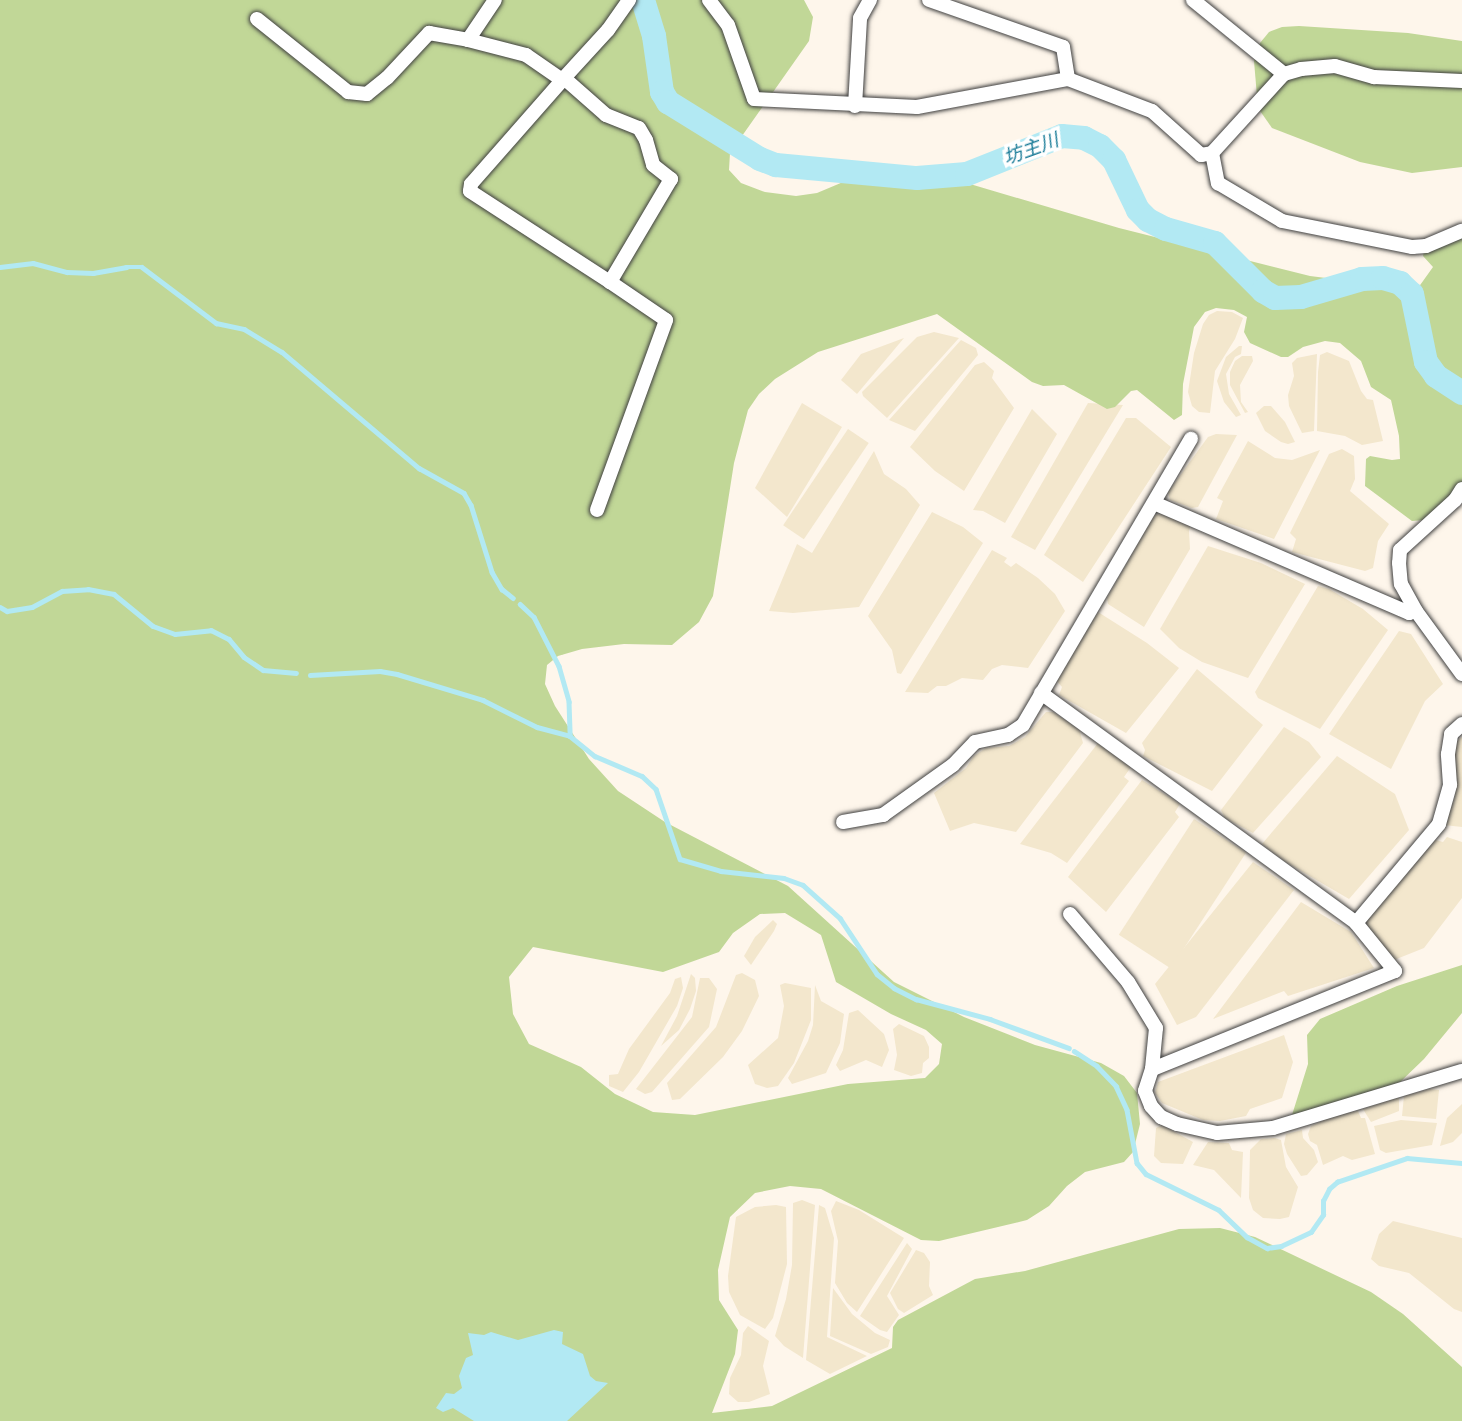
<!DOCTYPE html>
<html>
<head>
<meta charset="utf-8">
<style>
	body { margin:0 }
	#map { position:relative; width:1462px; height:1421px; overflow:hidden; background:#fef6eb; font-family:"IBM Plex Serif","Noto Sans JP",serif }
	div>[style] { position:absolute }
	.farmland>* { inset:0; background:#f3e7cd; transform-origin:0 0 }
	.forest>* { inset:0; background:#c1d797 }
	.water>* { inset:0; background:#b2e9f3 }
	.stream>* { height:4.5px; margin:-2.25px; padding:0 2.25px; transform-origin:2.25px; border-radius:2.25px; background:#b2e9f3 }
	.river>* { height:24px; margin:-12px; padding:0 12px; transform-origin:12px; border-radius:12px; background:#b2e9f3 }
	.roads { filter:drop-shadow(0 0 2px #3f3f3f) drop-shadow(0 0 2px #3f3f3f) }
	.minor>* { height:14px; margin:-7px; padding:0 7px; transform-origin:7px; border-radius:7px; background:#fff }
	span { translate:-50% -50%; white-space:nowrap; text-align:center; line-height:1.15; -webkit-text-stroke:7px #fff; paint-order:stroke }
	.water-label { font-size:19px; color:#1b7c98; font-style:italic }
</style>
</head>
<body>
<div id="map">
	<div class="farmland">
		<i style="clip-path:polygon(1217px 311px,1232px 312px,1243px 318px,1235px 339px,1215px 371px,1210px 413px,1199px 412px,1192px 406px,1188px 392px,1194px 353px,1203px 324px,1209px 315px)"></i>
		<i style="clip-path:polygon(934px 332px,959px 338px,887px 418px,863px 396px,862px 392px,917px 337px)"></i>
		<i style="clip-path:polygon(904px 338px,857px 394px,841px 380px,861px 354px)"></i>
		<i style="clip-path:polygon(961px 340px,976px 348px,978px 355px,915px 431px,889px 420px)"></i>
		<i style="clip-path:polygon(1239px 346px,1242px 346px,1241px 354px,1235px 357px,1226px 374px,1229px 394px,1241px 415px,1236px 417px,1224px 402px,1217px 381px,1226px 357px)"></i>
		<i style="clip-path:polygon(1327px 352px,1349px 361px,1361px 391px,1367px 399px,1373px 400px,1383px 441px,1362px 445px,1345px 436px,1317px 431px,1318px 372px,1320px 355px)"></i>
		<i style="clip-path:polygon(1317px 354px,1314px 431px,1302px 433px,1289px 406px,1288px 395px,1294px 376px,1292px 363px,1297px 358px)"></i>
		<i style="clip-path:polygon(1242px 356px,1252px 356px,1253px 361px,1240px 385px,1241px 402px,1248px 412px,1245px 413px,1230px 385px,1230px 372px,1235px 361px)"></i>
		<i style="clip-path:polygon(984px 362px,994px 371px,992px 378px,1014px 408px,964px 491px,935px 471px,910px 447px,975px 365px)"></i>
		<i style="clip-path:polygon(802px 403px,842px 427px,787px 517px,755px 488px)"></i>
		<i style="clip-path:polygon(1088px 403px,1123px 405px,1035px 550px,1011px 537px)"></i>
		<i style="clip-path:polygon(1264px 406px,1271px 406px,1285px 422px,1295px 442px,1288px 444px,1281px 442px,1265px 431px,1256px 413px)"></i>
		<i style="clip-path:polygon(1032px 409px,1057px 434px,1005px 523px,983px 511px,973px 510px)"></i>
		<i style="clip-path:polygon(1126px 418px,1136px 418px,1171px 447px,1083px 582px,1044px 555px)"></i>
		<i style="left:848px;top:429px;width:25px;height:116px;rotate:34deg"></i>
		<i style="clip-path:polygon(1216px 434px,1237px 435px,1198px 507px,1192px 508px,1170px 500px,1168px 492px,1208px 437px)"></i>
		<i style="clip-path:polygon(1248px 441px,1275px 458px,1292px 460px,1320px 450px,1274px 539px,1216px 519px,1223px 501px,1217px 498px)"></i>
		<i style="clip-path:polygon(1342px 449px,1354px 456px,1355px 479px,1350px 491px,1389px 524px,1378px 541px,1373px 568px,1365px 571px,1292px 552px,1296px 539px,1290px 533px,1329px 454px)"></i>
		<i style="clip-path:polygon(874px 451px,884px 474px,906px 489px,920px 505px,859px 607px,793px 613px,769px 611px,797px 544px,812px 553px)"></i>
		<i style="clip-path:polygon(932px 512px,963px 527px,983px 543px,901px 674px,897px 673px,892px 650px,868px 616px)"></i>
		<i style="clip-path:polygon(1162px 514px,1191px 524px,1189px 531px,1190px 549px,1144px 627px,1108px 604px,1107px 598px,1154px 515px)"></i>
		<i style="clip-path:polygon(1208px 546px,1261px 563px,1305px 584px,1248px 678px,1202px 662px,1179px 648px,1160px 629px)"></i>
		<i style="clip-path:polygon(992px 550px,1007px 558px,1004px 562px,1011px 567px,1016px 563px,1038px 578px,1055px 594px,1065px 611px,1028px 668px,1002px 665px,992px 669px,983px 680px,962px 678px,946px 686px,937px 686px,928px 693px,905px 692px)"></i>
		<i style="clip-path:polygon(1318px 586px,1329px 589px,1363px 609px,1388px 630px,1320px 729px,1258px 698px,1255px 692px)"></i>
		<i style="clip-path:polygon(1098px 612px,1147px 643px,1179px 668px,1126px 733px,1059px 695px,1062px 687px,1056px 680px)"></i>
		<i style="clip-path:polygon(1399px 631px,1411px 634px,1443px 684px,1425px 701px,1391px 769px,1329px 734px)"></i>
		<i style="clip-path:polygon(1197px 669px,1263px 725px,1212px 791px,1143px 756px,1145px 750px,1142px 743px)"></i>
		<i style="clip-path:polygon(1046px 712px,1053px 712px,1079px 729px,1083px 743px,1016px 832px,974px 823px,950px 831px,934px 793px,966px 768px,974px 756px,986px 748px,1009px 746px,1025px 737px)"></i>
		<i style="clip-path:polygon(1284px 727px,1309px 742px,1321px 757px,1253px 833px,1225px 818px,1221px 810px)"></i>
		<i style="clip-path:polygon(1462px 737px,1462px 827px,1444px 825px,1455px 797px,1455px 743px)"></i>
		<i style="clip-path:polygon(1098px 743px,1131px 767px,1124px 777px,1129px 781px,1067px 863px,1051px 853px,1020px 844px)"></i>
		<i style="clip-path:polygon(1337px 756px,1395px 794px,1409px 830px,1349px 899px,1284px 861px,1262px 844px)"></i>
		<i style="clip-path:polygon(1142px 780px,1180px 804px,1175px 812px,1179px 817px,1106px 912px,1068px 877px)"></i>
		<i style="left:1194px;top:819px;width:62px;height:138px;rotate:33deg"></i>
		<i style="clip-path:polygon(1447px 837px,1462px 842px,1462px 898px,1424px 948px,1394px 960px,1369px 933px,1366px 921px,1432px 839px,1443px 842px)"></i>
		<i style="clip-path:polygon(1253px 862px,1294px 890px,1196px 1017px,1177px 1025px,1155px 984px)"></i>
		<i style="clip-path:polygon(1301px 902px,1351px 932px,1374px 968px,1288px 996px,1284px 991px,1213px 1019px)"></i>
		<i style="clip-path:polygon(773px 920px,777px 924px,774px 931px,751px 965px,744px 956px,755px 937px)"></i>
		<i style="clip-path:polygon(742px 973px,755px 980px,759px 996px,742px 1031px,723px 1057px,680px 1099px,672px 1100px,667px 1083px,716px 1027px,736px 975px)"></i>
		<i style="clip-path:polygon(691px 974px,695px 978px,696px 991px,690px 1009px,679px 1030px,661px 1046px,677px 1016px)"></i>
		<i style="clip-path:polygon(681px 977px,683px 988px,677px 1006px,639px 1072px,623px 1092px,609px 1086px,609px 1075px,618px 1074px,629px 1049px,670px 993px,675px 979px)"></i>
		<i style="clip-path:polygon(700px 978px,709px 978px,717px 989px,709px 1027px,652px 1092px,645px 1094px,636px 1089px,692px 1017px)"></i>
		<i style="clip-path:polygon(785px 983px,811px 988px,811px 1020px,794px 1063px,778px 1086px,767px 1088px,755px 1084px,748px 1065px,778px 1038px,784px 1006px,780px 985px)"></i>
		<i style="clip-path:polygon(815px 985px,821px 1001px,844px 1014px,840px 1043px,826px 1073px,792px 1084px,788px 1078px,808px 1041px,813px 1025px)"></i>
		<i style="clip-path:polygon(858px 1010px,884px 1034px,889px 1050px,882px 1067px,866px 1060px,840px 1071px,836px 1065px,843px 1050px,849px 1013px)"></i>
		<i style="clip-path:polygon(899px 1024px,924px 1036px,929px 1047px,929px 1058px,923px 1063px,922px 1073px,911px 1076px,894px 1070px,897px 1055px,893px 1029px)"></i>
		<i style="clip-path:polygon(1284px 1035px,1293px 1062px,1282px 1098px,1250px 1109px,1246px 1116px,1220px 1121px,1203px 1120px,1162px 1103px,1155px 1093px,1158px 1082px)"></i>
		<i style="clip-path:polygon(1430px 1089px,1439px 1090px,1436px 1119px,1402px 1116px,1404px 1096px)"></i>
		<i style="clip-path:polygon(1399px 1097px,1399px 1111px,1371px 1122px,1363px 1109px)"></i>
		<i style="clip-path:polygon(1462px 1104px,1462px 1133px,1453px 1142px,1440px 1146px,1447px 1118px)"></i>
		<i style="clip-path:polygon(1358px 1111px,1361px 1118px,1365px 1118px,1375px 1154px,1352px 1160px,1343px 1156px,1323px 1165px,1317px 1145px,1310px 1141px,1308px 1134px,1311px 1126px,1340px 1113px)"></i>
		<i style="clip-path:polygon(1401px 1120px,1437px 1123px,1432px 1145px,1386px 1153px,1380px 1150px,1374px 1126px)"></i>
		<i style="clip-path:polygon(1162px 1125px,1193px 1142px,1183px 1164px,1161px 1163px,1154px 1156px,1156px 1128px)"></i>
		<i style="clip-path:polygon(1302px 1130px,1303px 1138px,1314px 1150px,1318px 1162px,1307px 1175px,1301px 1176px,1287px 1154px,1284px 1144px,1286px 1134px)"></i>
		<i style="clip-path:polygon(1275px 1138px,1281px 1140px,1286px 1167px,1298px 1187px,1289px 1217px,1280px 1219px,1263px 1218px,1253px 1210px,1249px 1198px,1250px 1150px,1261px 1139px)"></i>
		<i style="clip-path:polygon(1208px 1142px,1229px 1143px,1232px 1150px,1243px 1152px,1241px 1198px,1214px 1170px,1193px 1165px)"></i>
		<i style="clip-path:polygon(802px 1200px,815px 1205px,803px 1358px,784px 1346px,775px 1336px,786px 1299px,792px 1265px,793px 1203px)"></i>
		<i style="clip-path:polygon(836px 1201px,859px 1210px,904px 1238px,857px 1312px,847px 1303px,835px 1283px,838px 1241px,831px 1211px)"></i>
		<i style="clip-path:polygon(776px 1205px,786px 1207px,787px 1264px,773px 1318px,765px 1329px,740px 1315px,729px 1292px,728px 1276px,736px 1217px,755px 1207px)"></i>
		<i style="clip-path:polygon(819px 1205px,825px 1208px,834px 1238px,827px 1337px,867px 1356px,830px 1374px,806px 1360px)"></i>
		<i style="clip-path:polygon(1393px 1221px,1462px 1238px,1462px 1312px,1454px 1309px,1409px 1273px,1379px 1266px,1371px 1259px,1379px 1234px)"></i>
		<i style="clip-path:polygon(907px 1243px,912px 1249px,887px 1296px,899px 1315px,887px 1332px,880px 1330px,860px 1316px)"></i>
		<i style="clip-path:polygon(916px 1250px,924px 1253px,930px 1262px,929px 1286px,933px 1295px,904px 1313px,898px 1309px,890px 1293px)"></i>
		<i style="clip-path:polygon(833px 1288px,852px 1314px,875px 1333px,890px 1340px,888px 1347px,871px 1354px,830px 1336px)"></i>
		<i style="clip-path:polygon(748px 1326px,769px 1341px,763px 1366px,770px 1394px,749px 1402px,738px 1402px,729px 1394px,730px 1378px,741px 1355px,743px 1333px)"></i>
	</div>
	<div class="forest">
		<i style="clip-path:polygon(evenodd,0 0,804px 0,813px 17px,809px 41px,730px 153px,729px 170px,741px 183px,765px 192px,796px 196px,817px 193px,855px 177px,875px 173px,916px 175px,970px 184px,1119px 228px,1310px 276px,1326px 278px,1356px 271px,1372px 271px,1404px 280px,1418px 288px,1433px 267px,1423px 256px,1424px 251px,1462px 238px,1462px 484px,1424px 520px,1412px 521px,1365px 486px,1366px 459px,1370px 456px,1392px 460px,1400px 459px,1399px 436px,1391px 400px,1371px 387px,1361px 361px,1340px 343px,1325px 341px,1303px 347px,1288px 357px,1281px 357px,1250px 343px,1244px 332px,1247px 317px,1234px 310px,1216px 308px,1205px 312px,1194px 327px,1183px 384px,1182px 415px,1174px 420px,1137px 390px,1131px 391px,1115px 407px,1107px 409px,1064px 385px,1043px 386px,1032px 382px,937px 314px,818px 352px,775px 379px,759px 394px,748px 410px,734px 463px,713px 596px,699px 622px,672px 645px,624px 644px,582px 649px,558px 656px,547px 665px,545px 684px,555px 706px,589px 759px,618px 791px,665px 822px,788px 886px,894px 982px,964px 1017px,1035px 1045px,1101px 1063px,1124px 1076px,1137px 1093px,1140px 1124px,1133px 1152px,1124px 1162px,1085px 1172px,1067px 1186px,1049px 1206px,1027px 1220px,939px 1241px,921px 1240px,821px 1189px,790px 1186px,755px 1193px,730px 1217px,718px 1270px,719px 1300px,738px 1330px,735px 1354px,712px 1413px,772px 1406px,892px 1348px,893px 1327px,898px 1320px,975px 1279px,1025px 1271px,1179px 1229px,1220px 1228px,1255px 1237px,1371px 1292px,1403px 1314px,1462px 1367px,1462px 1421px,0 1421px,0 0,785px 913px,821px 935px,836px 982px,891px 1014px,926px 1030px,942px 1044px,939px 1064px,925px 1078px,848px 1084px,695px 1115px,653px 1112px,615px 1094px,581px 1067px,529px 1044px,513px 1014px,509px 977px,533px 947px,663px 972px,719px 952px,733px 933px,760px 914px,785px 913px)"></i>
		<i style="clip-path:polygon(1299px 26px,1408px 33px,1462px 41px,1462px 167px,1412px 173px,1360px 162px,1272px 128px,1258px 108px,1254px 61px,1260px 43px,1269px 32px,1282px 27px)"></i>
		<i style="clip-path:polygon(1462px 965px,1462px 1013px,1424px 1059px,1396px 1086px,1292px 1115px,1308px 1064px,1307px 1035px,1320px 1019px,1397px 986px)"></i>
	</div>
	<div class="water">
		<i style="clip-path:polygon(554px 1330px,563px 1332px,562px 1344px,583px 1354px,590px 1376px,596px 1381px,608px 1383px,567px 1421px,474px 1421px,453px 1408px,443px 1412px,436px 1408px,446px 1393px,454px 1394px,462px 1388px,459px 1376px,466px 1358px,473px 1355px,468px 1333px,484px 1335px,491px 1332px,518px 1340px)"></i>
	</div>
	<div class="stream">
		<i style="left:0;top:267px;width:33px;rotate:-7deg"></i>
		<i style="left:33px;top:263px;width:35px;rotate:15deg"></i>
		<i style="left:67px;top:272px;width:26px;rotate:2deg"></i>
		<i style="left:93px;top:273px;width:34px;rotate:-10deg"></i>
		<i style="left:126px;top:267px;width:16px"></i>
		<i style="left:142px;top:267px;width:93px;rotate:37.1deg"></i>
		<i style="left:216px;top:323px;width:29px;rotate:12deg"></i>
		<i style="left:244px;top:329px;width:44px;rotate:31.2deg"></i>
		<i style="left:282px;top:352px;width:180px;rotate:40.3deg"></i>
		<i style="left:419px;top:468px;width:51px;rotate:29.1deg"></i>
		<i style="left:464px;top:493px;width:14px;rotate:60deg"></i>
		<i style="left:471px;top:505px;width:70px;rotate:72.6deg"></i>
		<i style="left:492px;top:572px;width:20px;rotate:60deg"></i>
		<i style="left:502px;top:589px;width:14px;rotate:39deg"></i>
		<i style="left:520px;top:604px;width:19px;rotate:43deg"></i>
		<i style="left:534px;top:617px;width:55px;rotate:63deg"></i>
		<i style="left:559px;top:666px;width:37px;rotate:74deg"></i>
		<i style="left:569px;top:702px;width:34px;rotate:88deg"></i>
		<i style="left:570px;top:736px;width:32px;rotate:39deg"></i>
		<i style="left:595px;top:756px;width:51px;rotate:23.1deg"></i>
		<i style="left:642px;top:776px;width:19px;rotate:43deg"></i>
		<i style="left:656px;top:789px;width:74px;rotate:71.1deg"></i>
		<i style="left:680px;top:859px;width:43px;rotate:16.3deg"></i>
		<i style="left:721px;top:871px;width:63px;rotate:6.3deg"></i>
		<i style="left:784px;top:878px;width:20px;rotate:20deg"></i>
		<i style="left:803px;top:885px;width:50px;rotate:41.7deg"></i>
		<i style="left:840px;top:918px;width:67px;rotate:56.5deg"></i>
		<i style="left:877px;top:974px;width:22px;rotate:39deg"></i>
		<i style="left:894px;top:988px;width:25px;rotate:27deg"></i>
		<i style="left:916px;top:999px;width:77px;rotate:15.1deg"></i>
		<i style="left:990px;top:1019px;width:84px;rotate:20.2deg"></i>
		<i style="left:0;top:607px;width:8px;rotate:30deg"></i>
		<i style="left:7px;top:611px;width:25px;rotate:-9deg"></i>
		<i style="left:32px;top:607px;width:34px;rotate:-28deg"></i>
		<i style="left:62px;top:591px;width:26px;rotate:-4deg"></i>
		<i style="left:88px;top:589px;width:26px;rotate:11deg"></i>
		<i style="left:114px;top:594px;width:50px;rotate:39.4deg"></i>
		<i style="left:153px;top:626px;width:23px;rotate:20deg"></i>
		<i style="left:175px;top:634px;width:36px;rotate:-6deg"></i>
		<i style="left:211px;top:630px;width:20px;rotate:27deg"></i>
		<i style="left:229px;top:639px;width:23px;rotate:50deg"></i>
		<i style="left:244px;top:657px;width:23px;rotate:34deg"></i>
		<i style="left:263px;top:670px;width:33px;rotate:5deg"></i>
		<i style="left:310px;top:675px;width:70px;rotate:-3.3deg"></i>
		<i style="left:380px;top:671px;width:17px;rotate:10deg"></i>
		<i style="left:397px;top:674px;width:90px;rotate:16.8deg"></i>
		<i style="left:483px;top:700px;width:60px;rotate:26.6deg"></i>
		<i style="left:537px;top:727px;width:34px;rotate:15deg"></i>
		<i style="left:1074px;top:1051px;width:27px;rotate:33deg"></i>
		<i style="left:1097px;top:1066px;width:28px;rotate:46deg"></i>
		<i style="left:1116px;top:1086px;width:26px;rotate:65deg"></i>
		<i style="left:1127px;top:1110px;width:54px;rotate:79.3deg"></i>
		<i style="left:1137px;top:1163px;width:14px;rotate:51deg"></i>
		<i style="left:1146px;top:1174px;width:81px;rotate:26.3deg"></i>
		<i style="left:1219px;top:1210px;width:39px;rotate:44deg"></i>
		<i style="left:1247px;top:1237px;width:23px;rotate:29deg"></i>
		<i style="left:1267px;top:1248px;width:14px;rotate:-8deg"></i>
		<i style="left:1281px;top:1246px;width:33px;rotate:-25deg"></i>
		<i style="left:1311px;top:1232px;width:21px;rotate:-55deg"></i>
		<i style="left:1323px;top:1215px;width:14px;rotate:-90deg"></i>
		<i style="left:1323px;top:1201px;width:13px;rotate:-63deg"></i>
		<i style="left:1329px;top:1189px;width:11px;rotate:-41deg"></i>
		<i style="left:1337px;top:1182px;width:74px;rotate:-18.9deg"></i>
		<i style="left:1407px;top:1158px;width:55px;rotate:5.2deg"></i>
	</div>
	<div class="river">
		<i style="left:643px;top:0;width:38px;rotate:73deg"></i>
		<i style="left:654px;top:36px;width:57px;rotate:81.9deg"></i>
		<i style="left:662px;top:92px;width:12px;rotate:59deg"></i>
		<i style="left:668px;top:102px;width:108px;rotate:31.8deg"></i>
		<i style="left:760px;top:159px;width:17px;rotate:21deg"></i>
		<i style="left:776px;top:165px;width:142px;rotate:5.3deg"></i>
		<i style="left:917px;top:178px;width:50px;rotate:-4.6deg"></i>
		<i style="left:967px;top:174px;width:102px;rotate:-21.8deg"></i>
		<i style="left:1062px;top:136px;width:22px;rotate:5deg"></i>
		<i style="left:1084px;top:138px;width:18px;rotate:27deg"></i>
		<i style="left:1100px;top:146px;width:20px;rotate:45deg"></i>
		<i style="left:1114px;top:160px;width:55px;rotate:64.4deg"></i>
		<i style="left:1138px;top:210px;width:14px;rotate:45deg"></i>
		<i style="left:1148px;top:220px;width:20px;rotate:27deg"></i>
		<i style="left:1166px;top:229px;width:51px;rotate:15.9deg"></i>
		<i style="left:1215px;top:243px;width:68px;rotate:45deg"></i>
		<i style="left:1263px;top:291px;width:14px;rotate:30deg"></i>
		<i style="left:1275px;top:298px;width:26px;rotate:-2deg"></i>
		<i style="left:1301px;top:297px;width:64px;rotate:-16.4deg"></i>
		<i style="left:1362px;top:279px;width:21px;rotate:-3deg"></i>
		<i style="left:1383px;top:278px;width:18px;rotate:16deg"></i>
		<i style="left:1400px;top:283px;width:16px;rotate:43deg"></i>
		<i style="left:1412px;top:294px;width:69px;rotate:78.4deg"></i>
		<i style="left:1426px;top:362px;width:17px;rotate:54deg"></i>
		<i style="left:1436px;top:376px;width:31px;rotate:33deg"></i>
	</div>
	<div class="roads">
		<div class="minor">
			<i style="left:709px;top:0;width:31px;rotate:53deg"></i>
			<i style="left:728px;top:25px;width:78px;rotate:70.6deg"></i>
			<i style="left:754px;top:99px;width:163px;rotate:2.8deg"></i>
			<i style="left:917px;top:107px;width:154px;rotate:-10.5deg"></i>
			<i style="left:1068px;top:79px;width:90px;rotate:20.9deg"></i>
			<i style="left:1152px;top:111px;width:66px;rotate:41.9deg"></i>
			<i style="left:1201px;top:155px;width:11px;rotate:-10deg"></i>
			<i style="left:1212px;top:153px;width:107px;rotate:-47.7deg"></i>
			<i style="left:1284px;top:74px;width:18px;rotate:-16deg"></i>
			<i style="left:1301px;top:69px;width:34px;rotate:-5deg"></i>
			<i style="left:1335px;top:66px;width:41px;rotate:15.8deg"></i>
			<i style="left:1374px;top:77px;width:88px;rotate:2.6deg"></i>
			<i style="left:929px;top:0;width:142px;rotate:19.3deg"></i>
			<i style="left:1063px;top:47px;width:32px;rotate:81deg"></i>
			<i style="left:1193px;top:0;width:117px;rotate:39.1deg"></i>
			<i style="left:257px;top:19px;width:117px;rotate:38.7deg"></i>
			<i style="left:348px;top:92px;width:19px;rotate:6deg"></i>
			<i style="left:367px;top:94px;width:26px;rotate:-39deg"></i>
			<i style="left:387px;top:78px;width:62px;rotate:-47deg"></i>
			<i style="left:429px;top:33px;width:40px;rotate:10deg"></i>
			<i style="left:468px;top:40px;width:48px;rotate:-56deg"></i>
			<i style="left:468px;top:40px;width:60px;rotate:14.5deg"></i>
			<i style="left:526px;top:55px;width:44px;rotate:34.8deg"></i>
			<i style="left:564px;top:78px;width:56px;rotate:41.4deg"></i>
			<i style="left:606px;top:115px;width:35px;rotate:22deg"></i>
			<i style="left:639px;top:128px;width:14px;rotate:60deg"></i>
			<i style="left:646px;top:140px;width:26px;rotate:74deg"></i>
			<i style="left:653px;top:165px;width:23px;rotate:38deg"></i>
			<i style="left:671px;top:179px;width:120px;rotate:120.6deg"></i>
			<i style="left:610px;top:282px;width:167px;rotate:-147deg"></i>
			<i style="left:470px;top:191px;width:7px;rotate:-82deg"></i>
			<i style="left:471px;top:184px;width:141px;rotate:-48.7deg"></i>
			<i style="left:564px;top:78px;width:65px;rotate:-47.5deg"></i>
			<i style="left:608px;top:30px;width:37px;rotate:-55deg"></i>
			<i style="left:855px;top:106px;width:88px;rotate:-86.7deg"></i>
			<i style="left:860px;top:18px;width:21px;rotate:-61deg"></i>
			<i style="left:1212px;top:153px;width:31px;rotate:79deg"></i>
			<i style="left:1218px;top:183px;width:74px;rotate:30.7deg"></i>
			<i style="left:1282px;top:221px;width:133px;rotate:11.3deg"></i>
			<i style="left:1412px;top:247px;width:14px;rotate:-4deg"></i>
			<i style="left:1426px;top:246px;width:39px;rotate:-23deg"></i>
			<i style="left:1462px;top:489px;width:13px;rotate:122deg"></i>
			<i style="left:1455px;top:500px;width:74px;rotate:137.7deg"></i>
			<i style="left:1400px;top:550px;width:13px;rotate:94deg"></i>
			<i style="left:1399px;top:563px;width:21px;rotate:85deg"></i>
			<i style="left:1401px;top:584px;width:31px;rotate:61deg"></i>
			<i style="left:1416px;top:611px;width:78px;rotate:53.9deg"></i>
			<i style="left:1154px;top:503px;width:278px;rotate:23.3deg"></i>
			<i style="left:1409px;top:613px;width:7px;rotate:-16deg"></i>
			<i style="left:597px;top:510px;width:202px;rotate:-70deg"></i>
			<i style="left:666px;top:320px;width:68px;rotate:-145.8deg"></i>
			<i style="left:1041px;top:693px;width:390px;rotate:36.1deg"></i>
			<i style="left:1356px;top:923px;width:62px;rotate:50.9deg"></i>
			<i style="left:1395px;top:971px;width:262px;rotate:158deg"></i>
			<i style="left:843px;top:822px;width:41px;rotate:-9.9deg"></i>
			<i style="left:883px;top:815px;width:86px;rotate:-35.5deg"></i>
			<i style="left:953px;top:765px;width:32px;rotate:-46deg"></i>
			<i style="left:975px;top:742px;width:34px;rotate:-12deg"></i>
			<i style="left:1008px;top:735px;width:18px;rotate:-34deg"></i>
			<i style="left:1023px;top:725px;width:332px;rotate:-59.6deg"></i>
			<i style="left:1070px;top:914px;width:89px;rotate:49.5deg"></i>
			<i style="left:1128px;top:982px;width:54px;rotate:58.7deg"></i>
			<i style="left:1156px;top:1028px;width:41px;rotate:95.6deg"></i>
			<i style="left:1152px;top:1069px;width:23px;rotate:108deg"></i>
			<i style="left:1145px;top:1091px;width:16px;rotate:68deg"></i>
			<i style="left:1151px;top:1106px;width:15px;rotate:48deg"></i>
			<i style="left:1161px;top:1117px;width:17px;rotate:24deg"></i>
			<i style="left:1177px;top:1124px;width:41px;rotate:12.7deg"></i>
			<i style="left:1217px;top:1133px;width:56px;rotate:-5.1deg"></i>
			<i style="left:1273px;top:1128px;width:197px;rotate:-16.8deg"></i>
			<i style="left:1356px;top:923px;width:129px;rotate:-50deg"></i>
			<i style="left:1439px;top:824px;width:41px;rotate:-74.2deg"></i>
			<i style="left:1450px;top:785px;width:31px;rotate:-94deg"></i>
			<i style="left:1448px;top:754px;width:20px;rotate:-81deg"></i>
			<i style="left:1451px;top:734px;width:15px;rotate:-42deg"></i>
		</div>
	</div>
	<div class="water-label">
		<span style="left:1031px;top:149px;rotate:-20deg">坊主川</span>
	</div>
</div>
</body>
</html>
